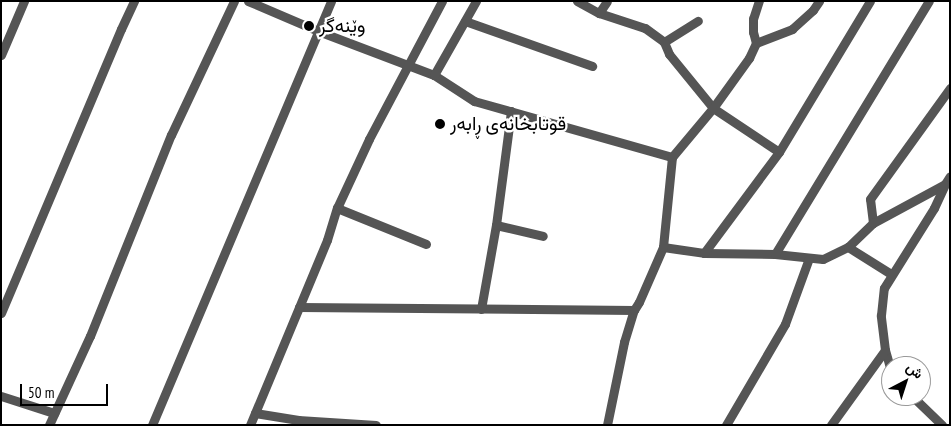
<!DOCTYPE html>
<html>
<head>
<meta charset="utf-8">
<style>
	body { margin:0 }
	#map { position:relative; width:951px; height:426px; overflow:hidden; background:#fff; font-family:"PT Sans Narrow",Vazirmatn,sans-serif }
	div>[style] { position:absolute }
	.minor>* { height:9px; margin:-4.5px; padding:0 4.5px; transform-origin:4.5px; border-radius:4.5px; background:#555 }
	.dots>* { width:14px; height:14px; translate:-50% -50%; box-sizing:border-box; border:2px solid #fff; border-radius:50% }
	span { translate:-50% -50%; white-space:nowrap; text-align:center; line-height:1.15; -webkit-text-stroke:4.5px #fff; paint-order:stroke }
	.poi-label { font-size:19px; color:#000 }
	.left { translate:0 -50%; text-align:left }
	.frame { position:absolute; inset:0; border:2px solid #000; pointer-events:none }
	.north { position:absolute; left:881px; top:356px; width:50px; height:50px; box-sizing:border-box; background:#fff; border:1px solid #999; border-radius:50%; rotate:40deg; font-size:14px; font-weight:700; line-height:20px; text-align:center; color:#000 }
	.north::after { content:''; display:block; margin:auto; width:18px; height:22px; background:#000; clip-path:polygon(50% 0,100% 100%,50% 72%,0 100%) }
	.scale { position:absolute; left:20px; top:384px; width:88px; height:22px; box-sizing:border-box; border:2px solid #000; border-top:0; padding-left:6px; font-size:15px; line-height:18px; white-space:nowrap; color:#000; -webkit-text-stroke:4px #fff; paint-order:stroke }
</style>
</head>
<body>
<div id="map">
	<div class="minor">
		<i style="left:248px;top:1px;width:76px;rotate:23.2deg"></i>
		<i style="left:318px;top:31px;width:124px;rotate:20.8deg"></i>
		<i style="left:434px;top:75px;width:48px;rotate:33deg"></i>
		<i style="left:474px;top:101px;width:206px;rotate:15.8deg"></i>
		<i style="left:577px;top:1px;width:25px;rotate:29deg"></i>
		<i style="left:599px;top:13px;width:48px;rotate:18.1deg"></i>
		<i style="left:645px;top:28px;width:24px;rotate:36deg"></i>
		<i style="left:664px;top:42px;width:40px;rotate:-32deg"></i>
		<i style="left:599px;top:13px;width:14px;rotate:-56deg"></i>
		<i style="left:465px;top:21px;width:135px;rotate:19.5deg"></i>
		<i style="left:664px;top:42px;width:13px;rotate:67deg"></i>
		<i style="left:669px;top:54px;width:70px;rotate:50.8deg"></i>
		<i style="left:713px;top:108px;width:79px;rotate:33.7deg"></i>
		<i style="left:756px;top:43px;width:39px;rotate:-21deg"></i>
		<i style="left:792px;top:29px;width:28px;rotate:-42deg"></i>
		<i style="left:813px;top:10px;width:11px;rotate:-56deg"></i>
		<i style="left:1px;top:55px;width:59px;rotate:-66.9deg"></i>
		<i style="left:434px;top:75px;width:85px;rotate:-60.4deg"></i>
		<i style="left:337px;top:208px;width:96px;rotate:22deg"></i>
		<i style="left:873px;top:223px;width:24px;rotate:-97deg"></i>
		<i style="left:870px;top:199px;width:137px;rotate:-54.2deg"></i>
		<i style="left:496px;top:225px;width:48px;rotate:13.2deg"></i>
		<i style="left:663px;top:247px;width:41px;rotate:8.3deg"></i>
		<i style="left:704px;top:253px;width:71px;rotate:0.8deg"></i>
		<i style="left:775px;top:254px;width:48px;rotate:5.9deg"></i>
		<i style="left:823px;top:259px;width:28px;rotate:-26deg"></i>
		<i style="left:848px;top:247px;width:35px;rotate:-44deg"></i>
		<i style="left:873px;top:223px;width:82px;rotate:-28.4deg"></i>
		<i style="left:945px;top:184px;width:9px;rotate:-58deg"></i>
		<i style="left:848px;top:247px;width:51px;rotate:32.1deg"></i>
		<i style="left:704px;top:253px;width:126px;rotate:-53.4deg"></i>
		<i style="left:779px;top:152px;width:176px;rotate:-58.9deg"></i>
		<i style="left:775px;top:254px;width:296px;rotate:-58.7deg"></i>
		<i style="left:299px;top:307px;width:335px;rotate:0.5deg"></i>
		<i style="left:481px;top:309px;width:85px;rotate:-79.9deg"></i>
		<i style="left:496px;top:225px;width:115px;rotate:-82.5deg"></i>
		<i style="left:1px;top:313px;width:308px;rotate:-67.1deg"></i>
		<i style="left:121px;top:29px;width:31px;rotate:-65deg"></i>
		<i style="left:891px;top:371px;width:22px;rotate:-106deg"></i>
		<i style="left:885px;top:350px;width:35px;rotate:-97deg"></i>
		<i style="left:881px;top:315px;width:27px;rotate:-84deg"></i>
		<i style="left:884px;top:288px;width:94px;rotate:-58deg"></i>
		<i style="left:934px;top:208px;width:26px;rotate:-65deg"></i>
		<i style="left:1px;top:396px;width:56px;rotate:17.8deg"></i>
		<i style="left:912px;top:396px;width:42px;rotate:44deg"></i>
		<i style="left:255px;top:413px;width:44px;rotate:9.2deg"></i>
		<i style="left:298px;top:420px;width:78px;rotate:3.7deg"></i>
		<i style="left:49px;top:425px;width:98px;rotate:-65.3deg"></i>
		<i style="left:90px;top:336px;width:217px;rotate:-68.1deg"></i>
		<i style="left:171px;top:135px;width:148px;rotate:-64.8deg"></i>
		<i style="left:152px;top:425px;width:460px;rotate:-67.1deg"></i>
		<i style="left:250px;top:425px;width:200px;rotate:-67.4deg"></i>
		<i style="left:327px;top:240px;width:34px;rotate:-73deg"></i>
		<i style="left:337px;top:208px;width:76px;rotate:-65.1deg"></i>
		<i style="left:369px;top:139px;width:156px;rotate:-62.1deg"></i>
		<i style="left:607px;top:425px;width:85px;rotate:-78.4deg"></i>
		<i style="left:624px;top:342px;width:34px;rotate:-73deg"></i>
		<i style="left:634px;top:310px;width:9px;rotate:-58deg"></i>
		<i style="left:639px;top:302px;width:60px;rotate:-66.4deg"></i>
		<i style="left:663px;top:247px;width:90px;rotate:-84.3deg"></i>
		<i style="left:672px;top:157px;width:64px;rotate:-50.1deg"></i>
		<i style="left:713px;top:108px;width:62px;rotate:-54.2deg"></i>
		<i style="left:749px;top:58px;width:17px;rotate:-65deg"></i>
		<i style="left:756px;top:43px;width:11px;rotate:-105deg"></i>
		<i style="left:753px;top:32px;width:13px;rotate:-90deg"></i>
		<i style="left:753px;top:19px;width:19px;rotate:-72deg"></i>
		<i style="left:726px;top:425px;width:117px;rotate:-59.7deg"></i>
		<i style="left:785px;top:324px;width:70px;rotate:-70deg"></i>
		<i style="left:831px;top:425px;width:92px;rotate:-54.2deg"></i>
	</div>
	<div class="dots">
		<i style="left:309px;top:26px;background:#000"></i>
		<i style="left:440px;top:124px;background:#000"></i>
	</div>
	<div class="poi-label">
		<span class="left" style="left:319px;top:26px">وێنەگر</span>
		<span class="left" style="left:450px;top:124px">قوتابخانەی ڕابەر</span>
	</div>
	<div class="frame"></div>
	<div class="north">ش</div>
	<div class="scale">50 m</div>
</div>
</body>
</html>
